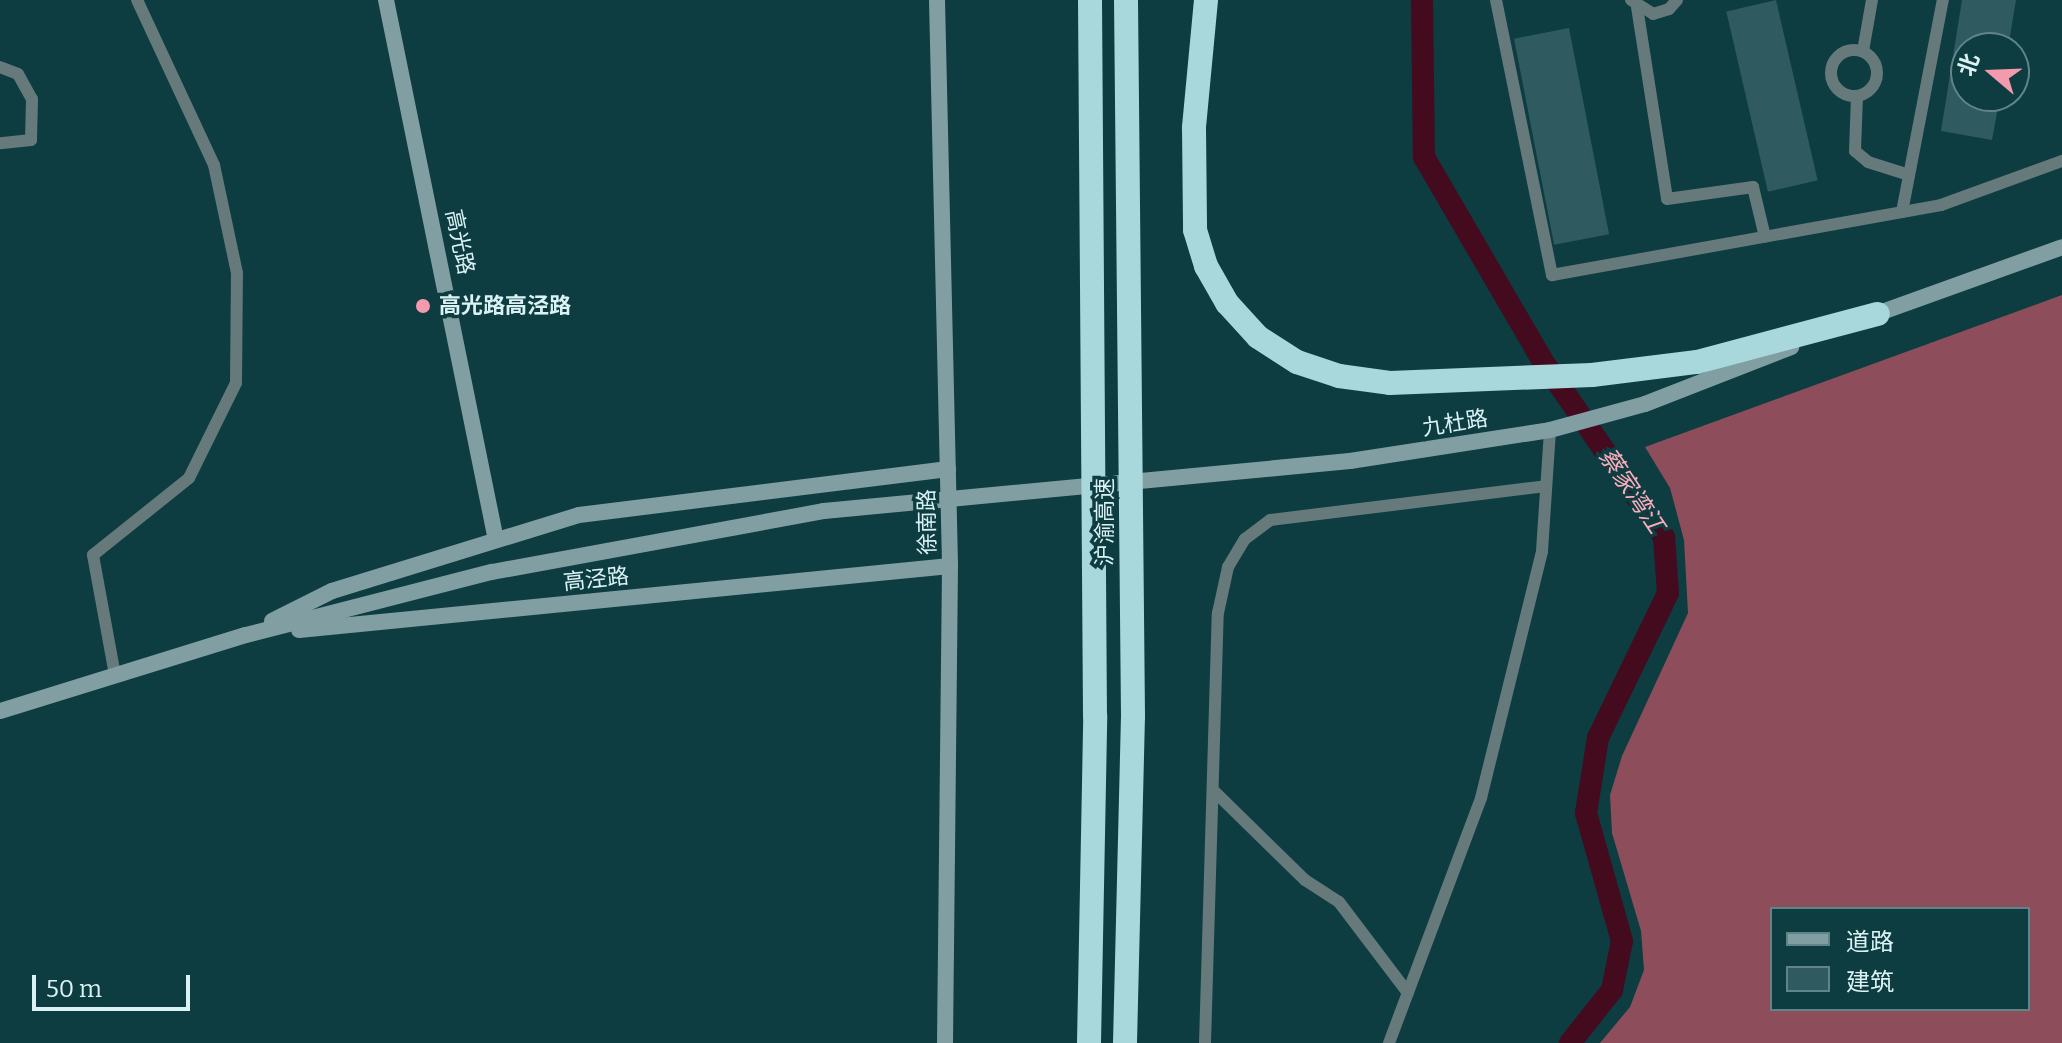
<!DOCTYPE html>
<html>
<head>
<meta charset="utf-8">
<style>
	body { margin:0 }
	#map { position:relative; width:2062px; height:1043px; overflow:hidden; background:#0d3c41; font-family:Bitter,"Noto Sans SC",serif }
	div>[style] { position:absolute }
	.forest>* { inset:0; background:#8d4d5b }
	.canal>* { height:22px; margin:-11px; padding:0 11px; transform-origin:11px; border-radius:11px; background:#440a1d }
	.building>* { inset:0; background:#2f5b60; transform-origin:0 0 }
	.lane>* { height:12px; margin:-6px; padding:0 6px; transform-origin:6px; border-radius:6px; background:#66797b }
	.lane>.ring { margin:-6px; padding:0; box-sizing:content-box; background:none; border:12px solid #66797b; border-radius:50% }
	.secondary>* { height:16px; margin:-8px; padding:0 8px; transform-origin:8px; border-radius:8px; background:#819fa3 }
	.highway>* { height:24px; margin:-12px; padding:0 12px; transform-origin:12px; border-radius:12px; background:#a8d7dc }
	.dots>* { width:22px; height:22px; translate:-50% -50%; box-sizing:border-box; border:4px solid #0d3c41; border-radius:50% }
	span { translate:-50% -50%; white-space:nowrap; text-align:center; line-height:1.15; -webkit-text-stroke:7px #0d3c41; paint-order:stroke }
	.street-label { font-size:22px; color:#dbf2f5 }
	.poi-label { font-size:22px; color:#dbf2f5; font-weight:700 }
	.left { translate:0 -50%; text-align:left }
	.water-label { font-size:24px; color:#fcaebd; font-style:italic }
	.legend { position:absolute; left:1770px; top:907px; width:260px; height:104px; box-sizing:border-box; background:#0d3c41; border:2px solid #5f8589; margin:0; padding:10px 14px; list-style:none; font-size:24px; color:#dbf2f5 }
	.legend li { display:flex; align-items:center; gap:16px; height:40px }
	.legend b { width:40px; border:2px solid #5f8589 }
	.north { position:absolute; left:1950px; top:32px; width:80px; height:80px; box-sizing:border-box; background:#0d3c41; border:2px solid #5f8589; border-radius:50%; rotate:289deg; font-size:22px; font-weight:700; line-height:32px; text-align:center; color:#dbf2f5 }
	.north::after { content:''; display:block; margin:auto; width:28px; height:36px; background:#f39aac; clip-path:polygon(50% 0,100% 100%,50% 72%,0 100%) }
	.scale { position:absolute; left:32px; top:975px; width:158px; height:36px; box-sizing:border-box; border:4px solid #dbf2f5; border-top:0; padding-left:10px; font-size:24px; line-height:28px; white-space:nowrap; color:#dbf2f5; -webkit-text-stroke:6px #0d3c41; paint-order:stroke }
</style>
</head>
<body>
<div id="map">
	<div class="forest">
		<i style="clip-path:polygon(evenodd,2062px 295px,2062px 1043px,1600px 1043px,1630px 1007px,1644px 970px,1641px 931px,1612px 833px,1610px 795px,1622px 756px,1688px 613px,1684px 540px,1670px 488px,1645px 447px,2062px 295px,1772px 909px,2028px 909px,2028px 1009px,1772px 1009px,1772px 909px)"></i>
	</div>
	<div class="canal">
		<i style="left:1422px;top:0;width:157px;rotate:89.3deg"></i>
		<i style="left:1424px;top:157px;width:235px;rotate:59.8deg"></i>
		<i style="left:1542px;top:360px;width:215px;rotate:55.4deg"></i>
		<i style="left:1664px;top:537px;width:56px;rotate:85.9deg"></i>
		<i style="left:1668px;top:593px;width:161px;rotate:115.8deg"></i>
		<i style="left:1598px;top:738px;width:76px;rotate:99.1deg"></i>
		<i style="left:1586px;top:813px;width:133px;rotate:74.3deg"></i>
		<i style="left:1622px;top:941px;width:50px;rotate:101.5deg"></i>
		<i style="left:1612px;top:990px;width:68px;rotate:128.4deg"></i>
	</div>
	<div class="building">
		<i style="left:1776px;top:0;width:185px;height:51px;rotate:77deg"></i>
		<i style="clip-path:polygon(1962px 0,2016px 0,2008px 48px,1966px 48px,1966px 96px,2000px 96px,1992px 140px,1941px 131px)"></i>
		<i style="left:1569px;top:28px;width:210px;height:56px;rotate:79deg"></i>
	</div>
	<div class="lane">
		<i style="left:1496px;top:0;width:281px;rotate:78.5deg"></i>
		<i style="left:1552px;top:275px;width:395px;rotate:-10.2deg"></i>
		<i style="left:1941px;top:205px;width:129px;rotate:-20deg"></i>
		<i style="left:1631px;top:0;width:26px;rotate:32deg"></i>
		<i style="left:1653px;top:14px;width:17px;rotate:-17deg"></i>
		<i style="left:1669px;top:9px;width:12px;rotate:-48deg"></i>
		<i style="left:1637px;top:7px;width:194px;rotate:81.1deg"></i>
		<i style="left:1667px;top:199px;width:87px;rotate:-7.9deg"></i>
		<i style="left:1753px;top:187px;width:51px;rotate:76.5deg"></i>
		<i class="ring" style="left:1831px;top:50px;width:34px;height:34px"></i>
		<i style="left:1863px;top:51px;width:52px;rotate:-80deg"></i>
		<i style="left:0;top:67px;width:19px;rotate:21deg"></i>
		<i style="left:18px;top:74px;width:29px;rotate:61deg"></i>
		<i style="left:32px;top:99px;width:41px;rotate:91.4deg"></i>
		<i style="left:31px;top:140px;width:31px;rotate:174deg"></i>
		<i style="left:1857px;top:96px;width:55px;rotate:92.1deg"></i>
		<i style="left:1855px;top:151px;width:17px;rotate:40deg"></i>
		<i style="left:1868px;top:162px;width:43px;rotate:17.6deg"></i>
		<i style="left:1902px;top:212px;width:216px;rotate:-79.1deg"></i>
		<i style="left:115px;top:675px;width:122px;rotate:-100.4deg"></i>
		<i style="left:93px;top:555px;width:123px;rotate:-38.7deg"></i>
		<i style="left:189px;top:478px;width:106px;rotate:-63.7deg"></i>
		<i style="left:236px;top:383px;width:110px;rotate:-89.5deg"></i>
		<i style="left:237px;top:273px;width:110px;rotate:-102deg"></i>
		<i style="left:214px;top:165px;width:182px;rotate:-115deg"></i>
		<i style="left:1213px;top:790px;width:129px;rotate:44.4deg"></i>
		<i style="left:1305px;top:880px;width:40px;rotate:32.9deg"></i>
		<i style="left:1339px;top:902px;width:114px;rotate:52.8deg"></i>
		<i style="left:1205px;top:1043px;width:430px;rotate:-88.3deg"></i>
		<i style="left:1218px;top:613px;width:47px;rotate:-77.7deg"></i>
		<i style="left:1228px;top:567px;width:33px;rotate:-59deg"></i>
		<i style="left:1245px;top:539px;width:31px;rotate:-37deg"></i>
		<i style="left:1270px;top:520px;width:278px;rotate:-7deg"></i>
		<i style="left:1389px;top:1043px;width:262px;rotate:-69.4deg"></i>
		<i style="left:1481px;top:798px;width:254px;rotate:-76.1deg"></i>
		<i style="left:1542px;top:551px;width:121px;rotate:-86.2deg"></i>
	</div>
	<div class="secondary">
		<i style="left:386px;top:0;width:551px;rotate:78.49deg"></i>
		<i style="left:937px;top:0;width:566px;rotate:88.68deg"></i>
		<i style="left:950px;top:566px;width:477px;rotate:90.6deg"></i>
		<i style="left:1868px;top:317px;width:206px;rotate:-19.8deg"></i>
		<i style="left:272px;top:621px;width:67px;rotate:-26.6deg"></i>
		<i style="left:332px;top:591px;width:258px;rotate:-17.1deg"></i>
		<i style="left:579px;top:515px;width:372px;rotate:-7.1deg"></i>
		<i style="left:299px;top:630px;width:654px;rotate:-5.61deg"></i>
		<i style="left:0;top:711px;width:257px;rotate:-17.2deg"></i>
		<i style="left:246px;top:635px;width:254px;rotate:-14.4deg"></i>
		<i style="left:492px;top:572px;width:338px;rotate:-10.4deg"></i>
		<i style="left:824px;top:511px;width:528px;rotate:-5.43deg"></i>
		<i style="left:1350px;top:461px;width:202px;rotate:-8.8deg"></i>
		<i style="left:1550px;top:430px;width:98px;rotate:-15.3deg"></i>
		<i style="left:1645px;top:404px;width:157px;rotate:-21.3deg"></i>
	</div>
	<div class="highway">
		<i style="left:1206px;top:0;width:129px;rotate:95.4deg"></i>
		<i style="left:1194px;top:128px;width:102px;rotate:89.4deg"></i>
		<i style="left:1195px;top:230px;width:38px;rotate:73deg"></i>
		<i style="left:1206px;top:266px;width:43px;rotate:60.4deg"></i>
		<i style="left:1227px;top:303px;width:46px;rotate:47.6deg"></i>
		<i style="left:1258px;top:337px;width:46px;rotate:32.7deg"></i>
		<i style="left:1297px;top:362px;width:44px;rotate:18.4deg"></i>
		<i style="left:1339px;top:376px;width:51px;rotate:7.8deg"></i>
		<i style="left:1390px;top:383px;width:202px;rotate:-2.3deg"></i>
		<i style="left:1592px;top:375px;width:106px;rotate:-7.1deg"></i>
		<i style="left:1697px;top:362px;width:187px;rotate:-14.9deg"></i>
		<i style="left:1089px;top:1043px;width:327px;rotate:-88.9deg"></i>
		<i style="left:1095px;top:716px;width:716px;rotate:-90.4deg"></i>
		<i style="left:1125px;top:1043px;width:327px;rotate:-88.6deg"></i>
		<i style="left:1133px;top:716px;width:716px;rotate:-90.56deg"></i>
	</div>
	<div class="dots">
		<i style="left:423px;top:306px;background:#f39aac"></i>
	</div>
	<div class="street-label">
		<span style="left:460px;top:242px;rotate:78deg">高光路</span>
		<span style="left:1455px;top:423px;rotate:-9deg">九杜路</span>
		<span style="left:927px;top:522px;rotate:-91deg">徐南路</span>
		<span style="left:1105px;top:522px;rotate:-90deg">沪渝高速</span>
		<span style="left:596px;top:579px;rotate:-6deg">高泾路</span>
	</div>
	<div class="poi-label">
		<span class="left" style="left:439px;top:306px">高光路高泾路</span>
	</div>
	<div class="water-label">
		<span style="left:1631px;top:491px;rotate:56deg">蔡家湾江</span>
	</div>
	<ul class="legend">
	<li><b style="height:10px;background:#819fa3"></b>道路</li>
	<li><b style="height:22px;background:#2f5b60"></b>建筑</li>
	</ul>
	<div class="north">北</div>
	<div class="scale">50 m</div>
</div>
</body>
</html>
